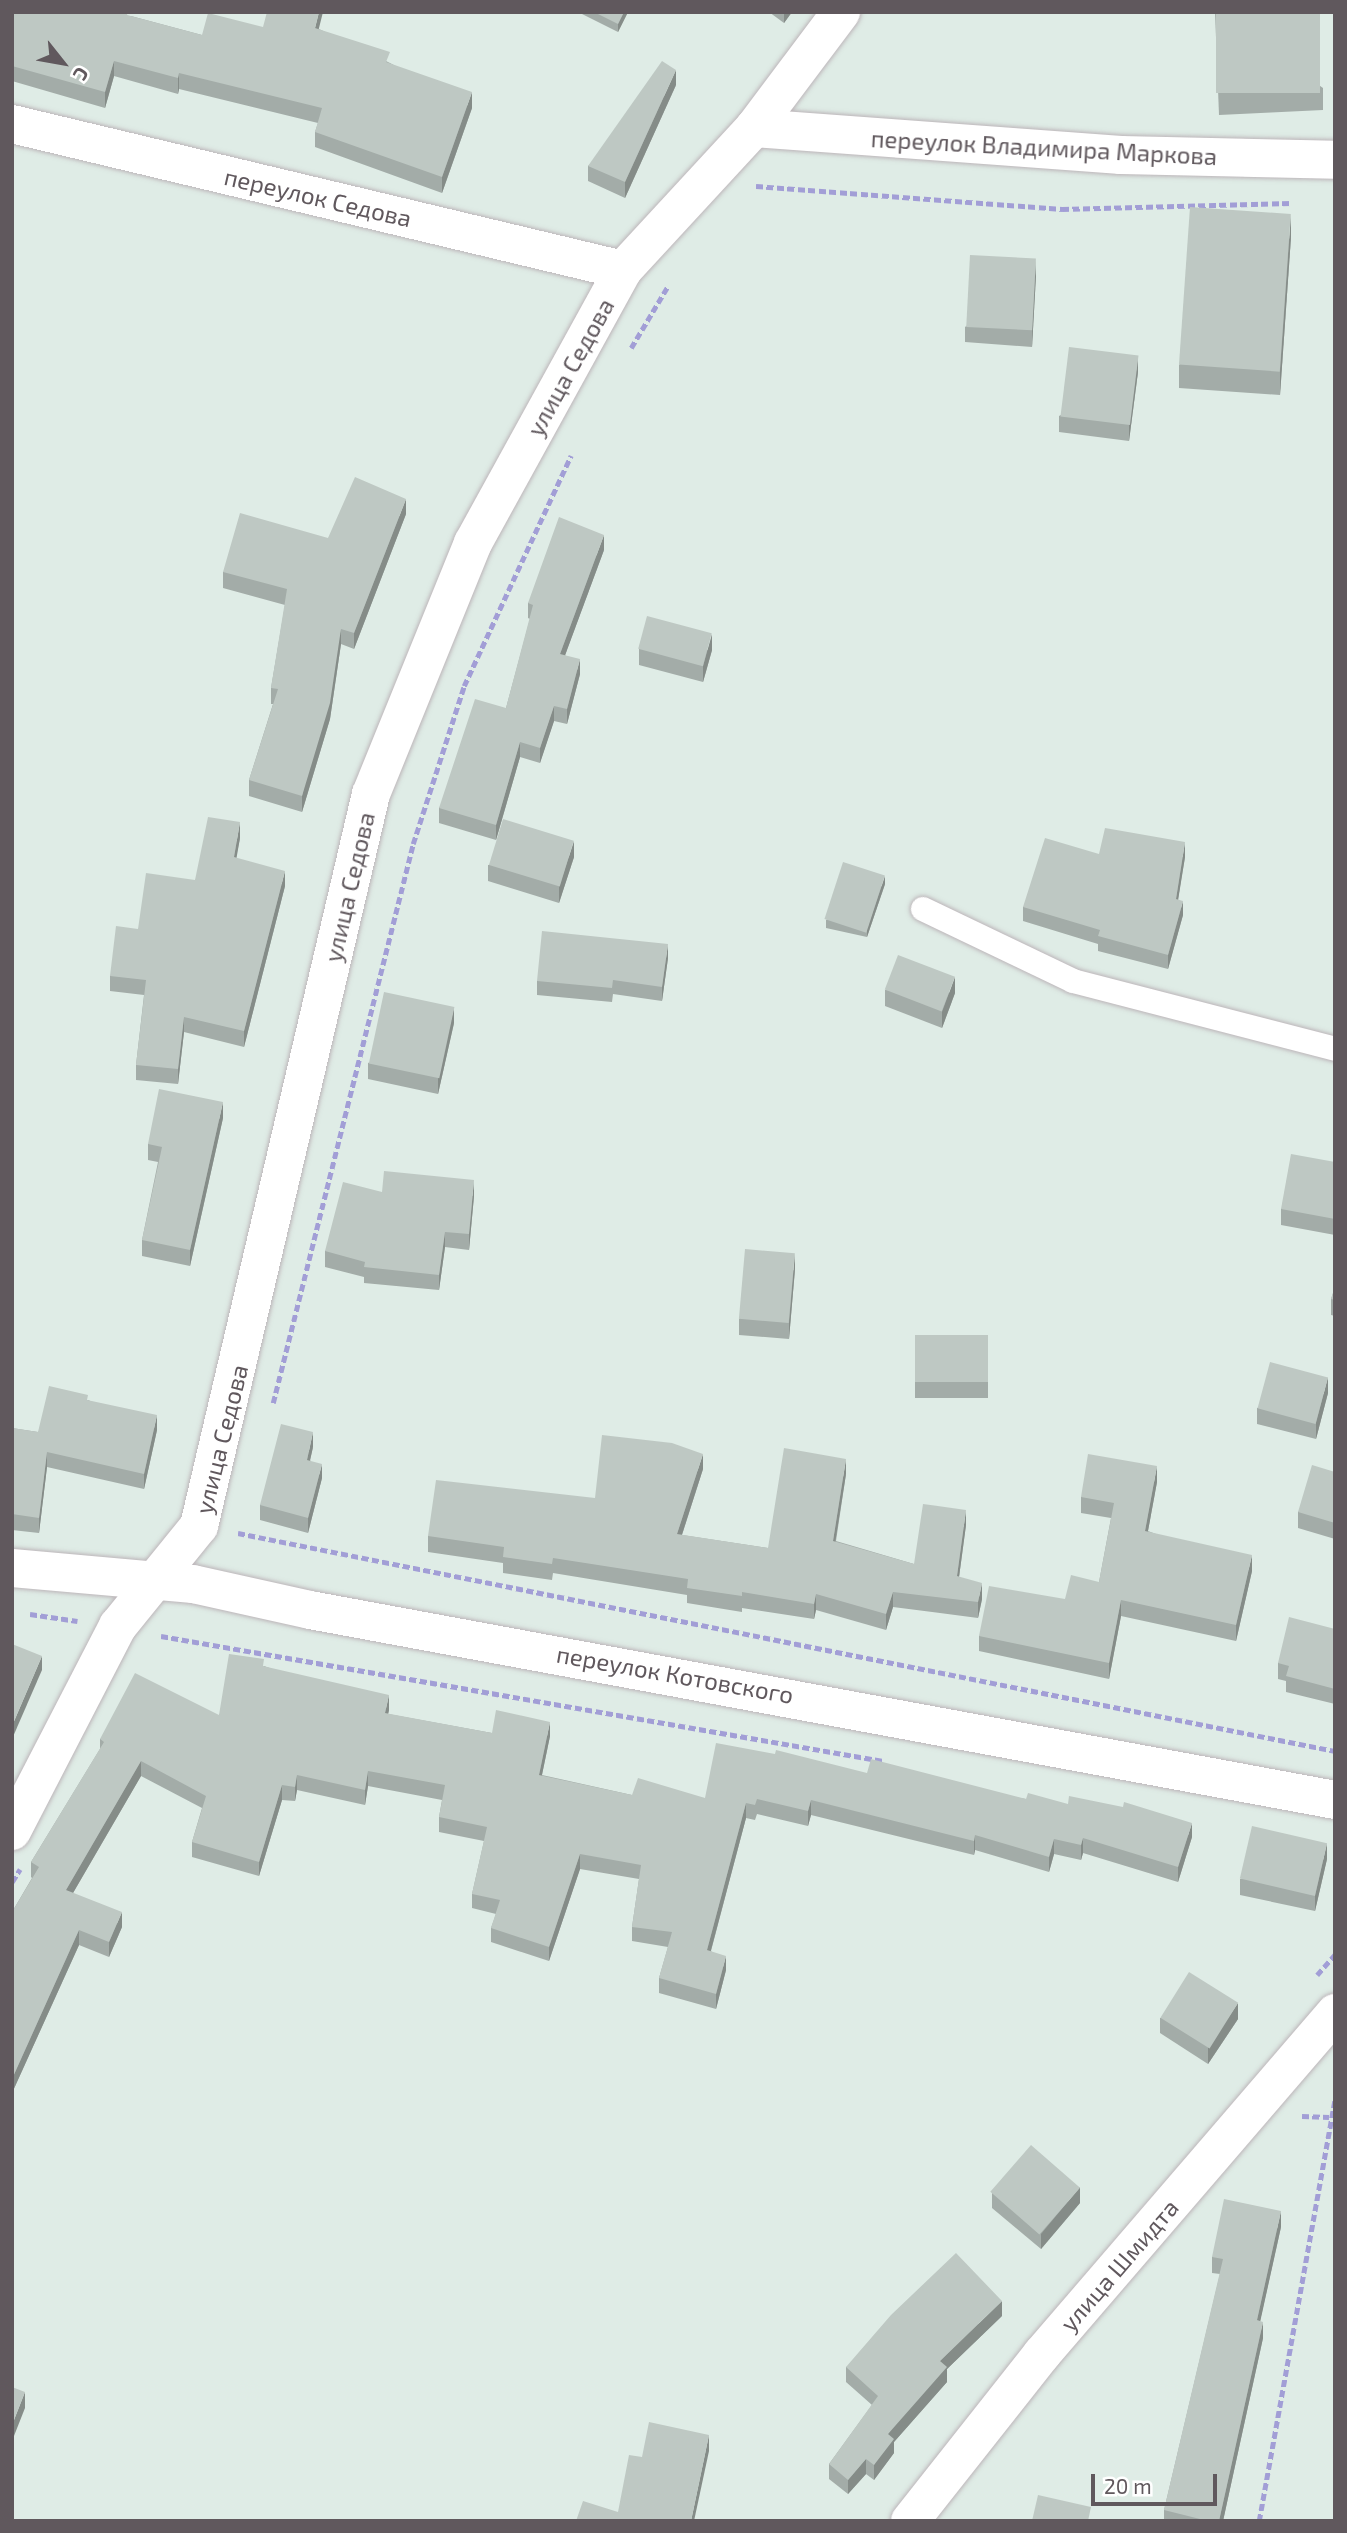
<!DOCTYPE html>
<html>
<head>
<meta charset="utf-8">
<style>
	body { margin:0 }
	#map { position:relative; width:1347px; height:2533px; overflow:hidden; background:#dfece6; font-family:"Exo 2",sans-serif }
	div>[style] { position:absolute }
	.path>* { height:4.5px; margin-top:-2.25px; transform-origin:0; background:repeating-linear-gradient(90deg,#a29ed6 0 7px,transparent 0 10.5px) }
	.roads { filter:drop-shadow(0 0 2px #bcb5b9) drop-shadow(0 0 2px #bcb5b9) }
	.lane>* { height:24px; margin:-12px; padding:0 12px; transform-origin:12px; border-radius:12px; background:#fff }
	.street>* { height:38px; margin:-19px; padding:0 19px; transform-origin:19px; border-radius:19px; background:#fff }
	.wall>* { inset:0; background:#a3aca8; transform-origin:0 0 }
	.shaded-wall>* { inset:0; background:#858c88 }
	.building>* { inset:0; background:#bec8c3; transform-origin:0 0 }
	span { translate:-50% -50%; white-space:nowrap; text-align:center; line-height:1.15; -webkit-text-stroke:7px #fff; paint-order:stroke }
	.street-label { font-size:24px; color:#60585d }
	.frame { position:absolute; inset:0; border:14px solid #60585d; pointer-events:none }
	.north { position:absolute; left:28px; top:28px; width:70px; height:70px; -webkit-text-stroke:5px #fff; paint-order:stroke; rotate:121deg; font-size:19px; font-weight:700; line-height:28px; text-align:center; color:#60585d }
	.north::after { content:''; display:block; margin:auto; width:24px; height:32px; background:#60585d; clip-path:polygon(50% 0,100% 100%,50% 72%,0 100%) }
	.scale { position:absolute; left:1091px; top:2474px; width:126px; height:32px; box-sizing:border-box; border:4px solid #60585d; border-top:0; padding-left:9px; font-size:21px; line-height:24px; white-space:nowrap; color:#60585d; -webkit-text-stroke:5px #fff; paint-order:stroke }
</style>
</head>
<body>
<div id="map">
	<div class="path">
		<i style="left:756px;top:186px;width:307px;rotate:4.3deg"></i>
		<i style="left:1062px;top:209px;width:230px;rotate:-1.5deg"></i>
		<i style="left:631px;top:348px;width:72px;rotate:-59.2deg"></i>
		<i style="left:273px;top:1403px;width:576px;rotate:-75.94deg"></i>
		<i style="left:413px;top:844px;width:166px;rotate:-72.1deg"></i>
		<i style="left:464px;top:686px;width:254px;rotate:-65.1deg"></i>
		<i style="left:238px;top:1533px;width:1118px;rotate:11.24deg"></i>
		<i style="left:30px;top:1614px;width:48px;rotate:8.5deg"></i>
		<i style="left:161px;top:1636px;width:733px;rotate:9.82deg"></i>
		<i style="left:12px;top:1882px;width:15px;rotate:-58deg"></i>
		<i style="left:1317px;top:1975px;width:28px;rotate:-49deg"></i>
		<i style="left:1302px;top:2116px;width:27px;rotate:2deg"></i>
		<i style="left:1259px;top:2521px;width:428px;rotate:-79.8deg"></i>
	</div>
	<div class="roads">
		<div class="lane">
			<i style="left:923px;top:909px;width:166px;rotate:25.6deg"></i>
			<i style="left:1073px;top:981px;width:271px;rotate:14.5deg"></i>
		</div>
		<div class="street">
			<i style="left:12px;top:124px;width:628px;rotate:13.44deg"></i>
			<i style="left:754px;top:128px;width:368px;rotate:4.2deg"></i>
			<i style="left:1121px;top:155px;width:214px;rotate:1.3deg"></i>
			<i style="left:12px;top:1568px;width:182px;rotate:5.1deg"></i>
			<i style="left:193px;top:1584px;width:120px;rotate:12.5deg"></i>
			<i style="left:310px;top:1610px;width:1042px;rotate:10.5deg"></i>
			<i style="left:12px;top:1831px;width:231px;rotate:-62.7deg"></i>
			<i style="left:118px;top:1626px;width:129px;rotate:-51deg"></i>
			<i style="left:199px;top:1526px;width:752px;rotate:-76.78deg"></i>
			<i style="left:371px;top:794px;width:271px;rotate:-67.9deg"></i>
			<i style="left:473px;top:543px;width:311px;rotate:-61.2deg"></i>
			<i style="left:623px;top:270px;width:193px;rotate:-47.3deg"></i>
			<i style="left:754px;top:128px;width:145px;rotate:-53.1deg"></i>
			<i style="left:910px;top:2521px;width:213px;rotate:-51.7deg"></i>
			<i style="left:1042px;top:2354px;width:450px;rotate:-49.3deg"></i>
		</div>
	</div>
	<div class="wall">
		<i style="clip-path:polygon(12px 12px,131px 16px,202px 35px,263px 27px,319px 29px,390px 63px,472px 108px,442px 193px,315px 147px,315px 132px,318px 123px,179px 89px,178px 94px,114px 76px,105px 108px,12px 81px)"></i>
		<i style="clip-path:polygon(578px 12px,628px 12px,618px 32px)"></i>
		<i style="clip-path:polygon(769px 12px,792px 12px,784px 23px)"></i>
		<i style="clip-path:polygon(1215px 12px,1323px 88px,1323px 110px,1219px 115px)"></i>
		<i style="clip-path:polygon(676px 85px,625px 198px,588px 181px,588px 166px)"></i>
		<i style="clip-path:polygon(1291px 237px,1280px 395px,1179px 388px,1179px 365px)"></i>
		<i style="clip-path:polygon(1036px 275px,1032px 347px,965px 342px,965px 327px)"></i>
		<i style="clip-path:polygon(1138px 372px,1129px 441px,1059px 432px,1059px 416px)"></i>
		<i style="clip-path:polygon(406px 514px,354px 649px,341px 644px,330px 719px,302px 812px,249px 796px,249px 780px,273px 704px,271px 704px,271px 688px,285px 605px,223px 588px,223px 572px,328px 538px)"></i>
		<i style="clip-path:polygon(604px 550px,565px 655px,580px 674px,567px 724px,554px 721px,540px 763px,520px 757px,496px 840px,439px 823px,439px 808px,506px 708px,530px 619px,528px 618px,528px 603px)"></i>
		<i style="clip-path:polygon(639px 649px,712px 650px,703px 682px,639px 665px)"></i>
		<i style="clip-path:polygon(240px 838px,236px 858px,285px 886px,244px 1047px,184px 1032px,178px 1084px,136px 1080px,136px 1065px,144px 995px,110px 991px,110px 976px,138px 929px,195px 880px)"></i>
		<i style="clip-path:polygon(1099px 854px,1185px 857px,1178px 899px,1183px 915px,1168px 969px,1098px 951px,1098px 944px,1023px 921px,1023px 907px)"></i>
		<i style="clip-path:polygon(574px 857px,559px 903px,488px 881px,488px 865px)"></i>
		<i style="clip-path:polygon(885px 884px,867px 937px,826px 928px,826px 920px)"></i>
		<i style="clip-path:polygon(668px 958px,662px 1001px,613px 994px,612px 1002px,537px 995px,537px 981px)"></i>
		<i style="clip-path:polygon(885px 990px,955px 993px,942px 1028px,885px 1006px)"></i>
		<i style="clip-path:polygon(454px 1023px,438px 1094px,368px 1079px,368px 1063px)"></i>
		<i style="clip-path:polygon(223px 1118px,190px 1266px,142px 1256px,142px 1240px,158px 1162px,148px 1160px,148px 1144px)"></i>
		<i style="clip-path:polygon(1335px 1162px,1335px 1235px,1281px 1225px,1281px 1209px)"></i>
		<i style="clip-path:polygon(382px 1192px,474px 1196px,469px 1250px,445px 1247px,439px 1290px,364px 1283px,364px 1277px,325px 1267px,325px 1251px)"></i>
		<i style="clip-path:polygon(795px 1269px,789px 1339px,739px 1335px,739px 1319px)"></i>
		<i style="clip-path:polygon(1335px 1287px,1335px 1316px,1331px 1315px,1331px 1299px)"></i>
		<i style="left:988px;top:1335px;width:63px;height:73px;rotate:90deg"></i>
		<i style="clip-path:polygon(1328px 1393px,1316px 1439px,1257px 1424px,1257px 1408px)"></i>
		<i style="clip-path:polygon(88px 1400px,157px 1430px,144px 1489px,47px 1467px,39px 1533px,12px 1530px,12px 1428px,38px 1432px)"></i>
		<i style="clip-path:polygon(313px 1447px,310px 1460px,322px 1478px,308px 1533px,260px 1520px,260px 1505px)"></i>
		<i style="clip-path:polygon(703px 1469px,682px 1535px,768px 1548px,846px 1474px,836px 1541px,914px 1564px,966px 1525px,959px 1577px,982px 1599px,978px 1618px,893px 1607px,886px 1630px,816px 1610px,814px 1619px,742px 1608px,742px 1612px,687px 1603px,687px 1595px,553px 1573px,552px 1580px,503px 1573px,503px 1563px,428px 1552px,428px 1536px,595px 1498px)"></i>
		<i style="clip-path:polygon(1335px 1472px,1335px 1539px,1298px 1528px,1298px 1512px)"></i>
		<i style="clip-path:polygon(1157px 1482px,1148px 1531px,1252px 1571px,1236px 1641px,1121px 1616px,1109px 1679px,979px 1651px,979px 1636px,1065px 1599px,1099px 1582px,1111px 1518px,1081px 1513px,1081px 1497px)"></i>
		<i style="clip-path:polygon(1335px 1629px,1335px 1704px,1286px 1692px,1286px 1681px,1278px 1679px,1278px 1663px)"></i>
		<i style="clip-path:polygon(264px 1666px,389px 1710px,388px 1714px,492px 1733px,550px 1736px,542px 1775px,632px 1795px,705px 1798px,867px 1773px,1026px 1799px,1192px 1837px,1178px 1882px,1083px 1853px,1081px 1860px,1054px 1854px,1049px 1872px,975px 1850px,974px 1855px,811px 1815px,808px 1826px,757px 1814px,755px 1820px,746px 1818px,711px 1951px,726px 1970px,716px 2009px,659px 1993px,659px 1978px,668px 1947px,632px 1941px,632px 1927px,639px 1879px,580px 1869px,549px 1961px,491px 1942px,491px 1928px,496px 1914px,472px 1908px,472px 1894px,484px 1841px,439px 1832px,439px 1817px,442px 1800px,368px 1786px,365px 1805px,297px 1790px,295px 1801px,282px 1800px,259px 1876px,192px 1857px,192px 1842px,202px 1808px,141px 1776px,73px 1893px,122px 1927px,109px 1957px,79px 1945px,12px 2093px,12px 1912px,32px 1878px,31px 1877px,31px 1862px,100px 1749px,100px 1739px,219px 1715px)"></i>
		<i style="clip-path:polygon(1327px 1859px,1315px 1911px,1240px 1895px,1240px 1879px)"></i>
		<i style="clip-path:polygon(1160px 2018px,1238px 2019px,1208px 2064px,1160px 2033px)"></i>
		<i style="clip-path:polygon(992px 2193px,1080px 2203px,1041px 2249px,992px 2208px)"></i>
		<i style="clip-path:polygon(1281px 2227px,1260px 2321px,1263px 2338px,1223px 2521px,1164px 2521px,1164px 2510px,1220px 2274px,1212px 2273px,1212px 2257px)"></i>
		<i style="clip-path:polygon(1002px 2316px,947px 2369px,947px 2382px,894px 2442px,894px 2453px,874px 2480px,866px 2474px,848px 2494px,829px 2479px,829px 2464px,872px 2405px,846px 2382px,846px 2367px)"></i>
	</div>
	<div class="shaded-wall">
		<i style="clip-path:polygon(319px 12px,323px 12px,315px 44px,315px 28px)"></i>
		<i style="clip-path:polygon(624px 12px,628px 12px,618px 32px,618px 24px)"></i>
		<i style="clip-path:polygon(784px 12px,792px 12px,784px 23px)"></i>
		<i style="clip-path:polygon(114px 61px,114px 76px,105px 108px,105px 92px)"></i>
		<i style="clip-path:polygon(676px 70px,676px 85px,625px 198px,625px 182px)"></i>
		<i style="clip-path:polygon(179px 73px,179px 89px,178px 94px,178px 78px)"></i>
		<i style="clip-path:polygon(472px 92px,472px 108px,442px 193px,442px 177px)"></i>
		<i style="clip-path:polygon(1291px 214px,1291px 237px,1280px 395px,1280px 372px)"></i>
		<i style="clip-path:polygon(1036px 259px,1036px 275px,1032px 347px,1032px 331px)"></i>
		<i style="clip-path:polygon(1138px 356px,1138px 372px,1129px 441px,1129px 425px)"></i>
		<i style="clip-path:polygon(406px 499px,406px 514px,354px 649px,354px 633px)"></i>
		<i style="clip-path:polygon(604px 535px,604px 550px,560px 669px,560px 654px)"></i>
		<i style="clip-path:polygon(341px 629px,341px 644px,330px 719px,302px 812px,302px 796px)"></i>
		<i style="clip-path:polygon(712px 634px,712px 650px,703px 682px,703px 666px)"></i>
		<i style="clip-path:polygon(580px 659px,580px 674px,567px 724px,567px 709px)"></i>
		<i style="clip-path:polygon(554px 706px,554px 721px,540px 763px,540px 748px)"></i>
		<i style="clip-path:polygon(520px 742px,520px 757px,496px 840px,496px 825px)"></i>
		<i style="clip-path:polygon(240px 822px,240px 838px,234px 872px,234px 857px)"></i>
		<i style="clip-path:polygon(574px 841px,574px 857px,559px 903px,559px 887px)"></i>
		<i style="clip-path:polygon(1185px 842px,1185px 857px,1176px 913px,1176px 899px)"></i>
		<i style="clip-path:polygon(285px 871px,285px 886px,244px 1047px,244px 1031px)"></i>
		<i style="clip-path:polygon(885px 876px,885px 884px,867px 937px,867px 929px)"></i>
		<i style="clip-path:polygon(1183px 901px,1183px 915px,1168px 969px,1168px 955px)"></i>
		<i style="clip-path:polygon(668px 944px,668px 958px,662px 1001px,662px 987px)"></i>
		<i style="clip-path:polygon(955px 977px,955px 993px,942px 1028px,942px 1012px)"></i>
		<i style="clip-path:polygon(454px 1007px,454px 1023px,438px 1094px,438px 1078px)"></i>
		<i style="clip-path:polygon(184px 1017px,184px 1032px,178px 1084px,178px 1069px)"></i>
		<i style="clip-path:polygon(223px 1102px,223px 1118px,190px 1266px,190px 1250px)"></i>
		<i style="clip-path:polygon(474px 1180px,474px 1196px,469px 1250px,469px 1234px)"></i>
		<i style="clip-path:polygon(445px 1232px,445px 1247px,439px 1290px,439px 1275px)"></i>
		<i style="clip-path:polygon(795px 1253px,795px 1269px,789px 1339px,789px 1323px)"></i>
		<i style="clip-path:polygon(1328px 1377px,1328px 1393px,1316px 1439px,1316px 1423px)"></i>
		<i style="clip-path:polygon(157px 1415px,157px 1430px,144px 1489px,144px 1474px)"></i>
		<i style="clip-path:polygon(313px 1432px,313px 1447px,307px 1474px,307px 1460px)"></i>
		<i style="clip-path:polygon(47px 1452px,47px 1467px,39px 1533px,39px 1518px)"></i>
		<i style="clip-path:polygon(703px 1454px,703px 1469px,677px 1550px,677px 1534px)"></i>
		<i style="clip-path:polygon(846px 1459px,846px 1474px,833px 1556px,833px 1541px)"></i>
		<i style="clip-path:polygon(322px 1464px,322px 1478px,308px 1533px,308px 1518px)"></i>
		<i style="clip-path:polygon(1157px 1466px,1157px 1482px,1145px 1547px,1145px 1531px)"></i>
		<i style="clip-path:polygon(966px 1510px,966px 1525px,957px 1592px,957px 1576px)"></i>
		<i style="clip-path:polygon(1252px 1555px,1252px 1571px,1236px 1641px,1236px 1625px)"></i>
		<i style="clip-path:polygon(982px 1583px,982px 1599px,978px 1618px,978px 1602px)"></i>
		<i style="clip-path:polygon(893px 1592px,893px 1607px,886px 1630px,886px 1614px)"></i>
		<i style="clip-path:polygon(816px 1594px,816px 1610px,814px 1619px,814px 1604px)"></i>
		<i style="clip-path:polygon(1121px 1600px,1121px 1616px,1109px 1679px,1109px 1663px)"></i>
		<i style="clip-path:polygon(42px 1656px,42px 1670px,12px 1739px,12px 1726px)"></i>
		<i style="clip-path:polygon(389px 1695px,389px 1710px,385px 1728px,385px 1713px)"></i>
		<i style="clip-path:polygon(550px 1722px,550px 1736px,539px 1789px,539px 1775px)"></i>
		<i style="clip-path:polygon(141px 1761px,141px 1776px,66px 1905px,66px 1890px)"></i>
		<i style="clip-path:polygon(368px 1771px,368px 1786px,365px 1805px,365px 1790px)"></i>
		<i style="clip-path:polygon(297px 1775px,297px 1790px,295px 1801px,295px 1787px)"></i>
		<i style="clip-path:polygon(282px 1785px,282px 1800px,259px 1876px,259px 1862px)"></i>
		<i style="clip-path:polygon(811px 1800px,811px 1815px,808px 1826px,808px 1811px)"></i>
		<i style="clip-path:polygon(746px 1803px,746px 1818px,707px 1965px,707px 1950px)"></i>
		<i style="clip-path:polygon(1192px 1823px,1192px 1837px,1178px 1882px,1178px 1867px)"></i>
		<i style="clip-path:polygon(975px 1835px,975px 1850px,974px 1855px,974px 1841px)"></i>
		<i style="clip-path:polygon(1083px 1838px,1083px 1853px,1081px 1860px,1081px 1845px)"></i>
		<i style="clip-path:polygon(1054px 1839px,1054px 1854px,1049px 1872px,1049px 1857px)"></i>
		<i style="clip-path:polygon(1327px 1843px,1327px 1859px,1315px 1911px,1315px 1896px)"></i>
		<i style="clip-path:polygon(580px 1854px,580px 1869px,549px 1961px,549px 1947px)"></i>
		<i style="clip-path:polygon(122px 1912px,122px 1927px,109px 1957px,109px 1942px)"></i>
		<i style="clip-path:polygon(79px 1930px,79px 1945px,12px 2093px,12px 2079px)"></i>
		<i style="clip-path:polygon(726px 1956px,726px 1970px,716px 2009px,716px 1994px)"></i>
		<i style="clip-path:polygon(1238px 2003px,1238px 2019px,1208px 2064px,1208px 2048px)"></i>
		<i style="clip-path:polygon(1080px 2187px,1080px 2203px,1041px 2249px,1041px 2234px)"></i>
		<i style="clip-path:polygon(1281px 2211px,1281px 2227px,1257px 2336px,1257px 2320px)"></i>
		<i style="clip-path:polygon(1002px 2301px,1002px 2316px,947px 2369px,947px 2382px,894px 2442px,894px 2453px,874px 2480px,874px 2465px,888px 2434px,940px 2361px)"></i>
		<i style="clip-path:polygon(1263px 2322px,1263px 2338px,1223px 2521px,1219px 2521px)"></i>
		<i style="clip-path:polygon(25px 2392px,25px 2408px,12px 2441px,12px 2425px)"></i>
		<i style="clip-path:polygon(709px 2435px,709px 2451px,694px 2521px,691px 2521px)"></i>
		<i style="clip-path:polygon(866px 2459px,866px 2474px,848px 2494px,848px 2480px)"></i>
	</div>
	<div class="building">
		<i style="clip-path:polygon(12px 12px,128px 12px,127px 15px,202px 35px,208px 13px,263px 27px,267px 12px,319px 12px,315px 28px,390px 52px,386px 62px,472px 92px,442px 177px,315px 132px,322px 108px,179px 73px,178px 78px,114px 61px,105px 92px,12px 66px)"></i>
		<i style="clip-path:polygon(594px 12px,624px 12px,618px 24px)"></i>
		<i style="left:1216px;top:12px;width:104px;height:81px"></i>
		<i style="clip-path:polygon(662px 61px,676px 70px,625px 182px,588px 166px)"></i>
		<i style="left:1190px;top:207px;width:101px;height:158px;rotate:4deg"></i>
		<i style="left:970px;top:255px;width:66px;height:72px;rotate:3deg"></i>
		<i style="left:1069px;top:347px;width:70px;height:70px;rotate:7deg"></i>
		<i style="clip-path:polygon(355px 477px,406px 499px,354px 633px,341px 629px,330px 703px,302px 796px,249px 780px,278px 689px,271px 688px,287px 589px,223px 572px,240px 513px,328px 538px)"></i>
		<i style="clip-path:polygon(559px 517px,604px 535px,560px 654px,580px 659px,567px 709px,554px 706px,540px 748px,520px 742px,496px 825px,439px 808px,475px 699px,506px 708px,533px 605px,528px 603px)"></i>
		<i style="left:647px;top:616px;width:67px;height:34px;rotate:15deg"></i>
		<i style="clip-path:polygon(208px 817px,240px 822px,234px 857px,285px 871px,244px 1031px,184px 1017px,178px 1069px,136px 1065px,146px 980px,110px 976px,116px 926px,138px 929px,146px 873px,195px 880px)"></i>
		<i style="left:503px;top:819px;width:74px;height:48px;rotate:17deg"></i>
		<i style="clip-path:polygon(1105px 828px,1185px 842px,1176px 899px,1183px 901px,1168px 955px,1098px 936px,1100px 930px,1023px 907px,1045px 838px,1099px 854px)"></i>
		<i style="left:843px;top:862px;width:44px;height:60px;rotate:18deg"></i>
		<i style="clip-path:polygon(542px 931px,668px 944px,662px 987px,613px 980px,612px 988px,537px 981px)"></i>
		<i style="left:898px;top:955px;width:61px;height:37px;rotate:21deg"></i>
		<i style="left:384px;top:992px;width:72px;height:73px;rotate:12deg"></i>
		<i style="clip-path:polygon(159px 1089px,223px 1102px,190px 1250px,142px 1240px,162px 1147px,148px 1144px)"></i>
		<i style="clip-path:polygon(1291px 1154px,1335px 1162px,1335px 1219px,1281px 1209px)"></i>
		<i style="clip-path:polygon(384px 1171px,474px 1180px,469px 1234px,445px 1232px,439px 1275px,364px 1267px,365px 1262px,325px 1251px,343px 1182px,382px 1192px)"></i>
		<i style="left:745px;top:1249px;width:50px;height:70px;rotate:5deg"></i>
		<i style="clip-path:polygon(1335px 1287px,1335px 1300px,1331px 1299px)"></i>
		<i style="left:988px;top:1335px;width:47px;height:73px;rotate:90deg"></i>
		<i style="left:1270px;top:1362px;width:60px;height:48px;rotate:15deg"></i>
		<i style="clip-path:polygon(49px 1386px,88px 1395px,87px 1400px,157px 1415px,144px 1474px,47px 1452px,39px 1518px,12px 1514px,12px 1428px,38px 1432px)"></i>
		<i style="clip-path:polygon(281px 1424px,313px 1432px,307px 1460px,322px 1464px,308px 1518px,260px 1505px)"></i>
		<i style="clip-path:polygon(602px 1435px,672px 1443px,703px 1454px,677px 1534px,768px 1548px,784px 1448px,846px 1459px,833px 1541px,914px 1564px,923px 1504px,966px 1510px,957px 1576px,982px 1583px,978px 1602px,893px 1592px,886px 1614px,816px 1594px,814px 1604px,742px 1592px,742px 1596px,687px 1588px,688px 1579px,553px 1558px,552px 1564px,503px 1557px,504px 1547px,428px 1536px,436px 1480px,595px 1498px)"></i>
		<i style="clip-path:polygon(1088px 1454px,1157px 1466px,1145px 1531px,1252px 1555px,1236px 1625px,1121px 1600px,1109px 1663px,979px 1636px,989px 1586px,1065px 1599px,1071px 1575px,1099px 1582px,1114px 1503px,1081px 1497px)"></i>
		<i style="clip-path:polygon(1312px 1465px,1335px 1472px,1335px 1523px,1298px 1512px)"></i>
		<i style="clip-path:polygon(1289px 1617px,1335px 1629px,1335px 1689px,1286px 1676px,1289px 1666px,1278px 1663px)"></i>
		<i style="clip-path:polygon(12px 1644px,42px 1656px,12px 1726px)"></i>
		<i style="clip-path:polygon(229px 1654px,264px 1659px,263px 1666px,389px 1695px,385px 1713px,492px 1733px,496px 1710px,550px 1722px,539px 1775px,632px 1795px,638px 1778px,705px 1798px,716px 1743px,775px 1754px,776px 1750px,867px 1773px,871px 1759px,1026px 1799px,1028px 1793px,1068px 1804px,1069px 1796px,1123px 1807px,1124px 1802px,1192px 1823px,1178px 1867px,1083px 1838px,1081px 1845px,1054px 1839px,1049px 1857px,975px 1835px,974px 1841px,811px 1800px,808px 1811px,757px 1799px,755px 1805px,746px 1803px,707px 1950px,726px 1956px,716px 1994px,659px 1978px,672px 1932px,632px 1927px,641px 1865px,580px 1854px,549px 1947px,491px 1928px,500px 1900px,472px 1894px,487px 1827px,439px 1817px,445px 1785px,368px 1771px,365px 1790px,297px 1775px,295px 1787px,282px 1785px,259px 1862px,192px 1842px,206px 1796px,141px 1761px,66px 1890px,122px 1912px,109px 1942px,79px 1930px,12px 2079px,12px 1912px,39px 1867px,31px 1862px,104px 1742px,100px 1739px,135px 1673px,219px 1715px)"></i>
		<i style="left:1252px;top:1826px;width:77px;height:54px;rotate:13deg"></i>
		<i style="left:1189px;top:1972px;width:58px;height:54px;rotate:32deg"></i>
		<i style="left:1031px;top:2145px;width:65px;height:62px;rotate:41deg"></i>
		<i style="clip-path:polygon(1224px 2199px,1281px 2211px,1257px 2320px,1263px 2322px,1219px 2521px,1208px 2521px,1164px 2510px,1223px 2259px,1212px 2257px)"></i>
		<i style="clip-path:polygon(956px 2253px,1002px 2301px,940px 2361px,947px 2367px,888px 2434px,894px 2439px,874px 2465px,866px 2459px,848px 2480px,829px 2464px,878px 2396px,846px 2367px,891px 2315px)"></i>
		<i style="clip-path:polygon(12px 2387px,25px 2392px,12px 2425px)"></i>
		<i style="clip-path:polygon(649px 2422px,709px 2435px,691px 2521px,576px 2521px,583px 2501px,618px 2512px,629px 2455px,642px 2457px)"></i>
		<i style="clip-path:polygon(1038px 2495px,1091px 2507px,1088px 2521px,1032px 2521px)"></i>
	</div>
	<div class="street-label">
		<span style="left:1044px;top:147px;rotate:3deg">переулок Владимира Маркова</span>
		<span style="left:318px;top:197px;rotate:13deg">переулок Седова</span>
		<span style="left:570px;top:367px;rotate:-61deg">улица Седова</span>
		<span style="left:349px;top:887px;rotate:-77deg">улица Седова</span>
		<span style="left:221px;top:1439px;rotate:-76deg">улица Седова</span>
		<span style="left:675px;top:1674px;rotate:10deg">переулок Котовского</span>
		<span style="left:1119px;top:2265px;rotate:-49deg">улица Шмидта</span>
	</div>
	<div class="frame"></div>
	<div class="north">С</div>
	<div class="scale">20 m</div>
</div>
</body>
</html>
